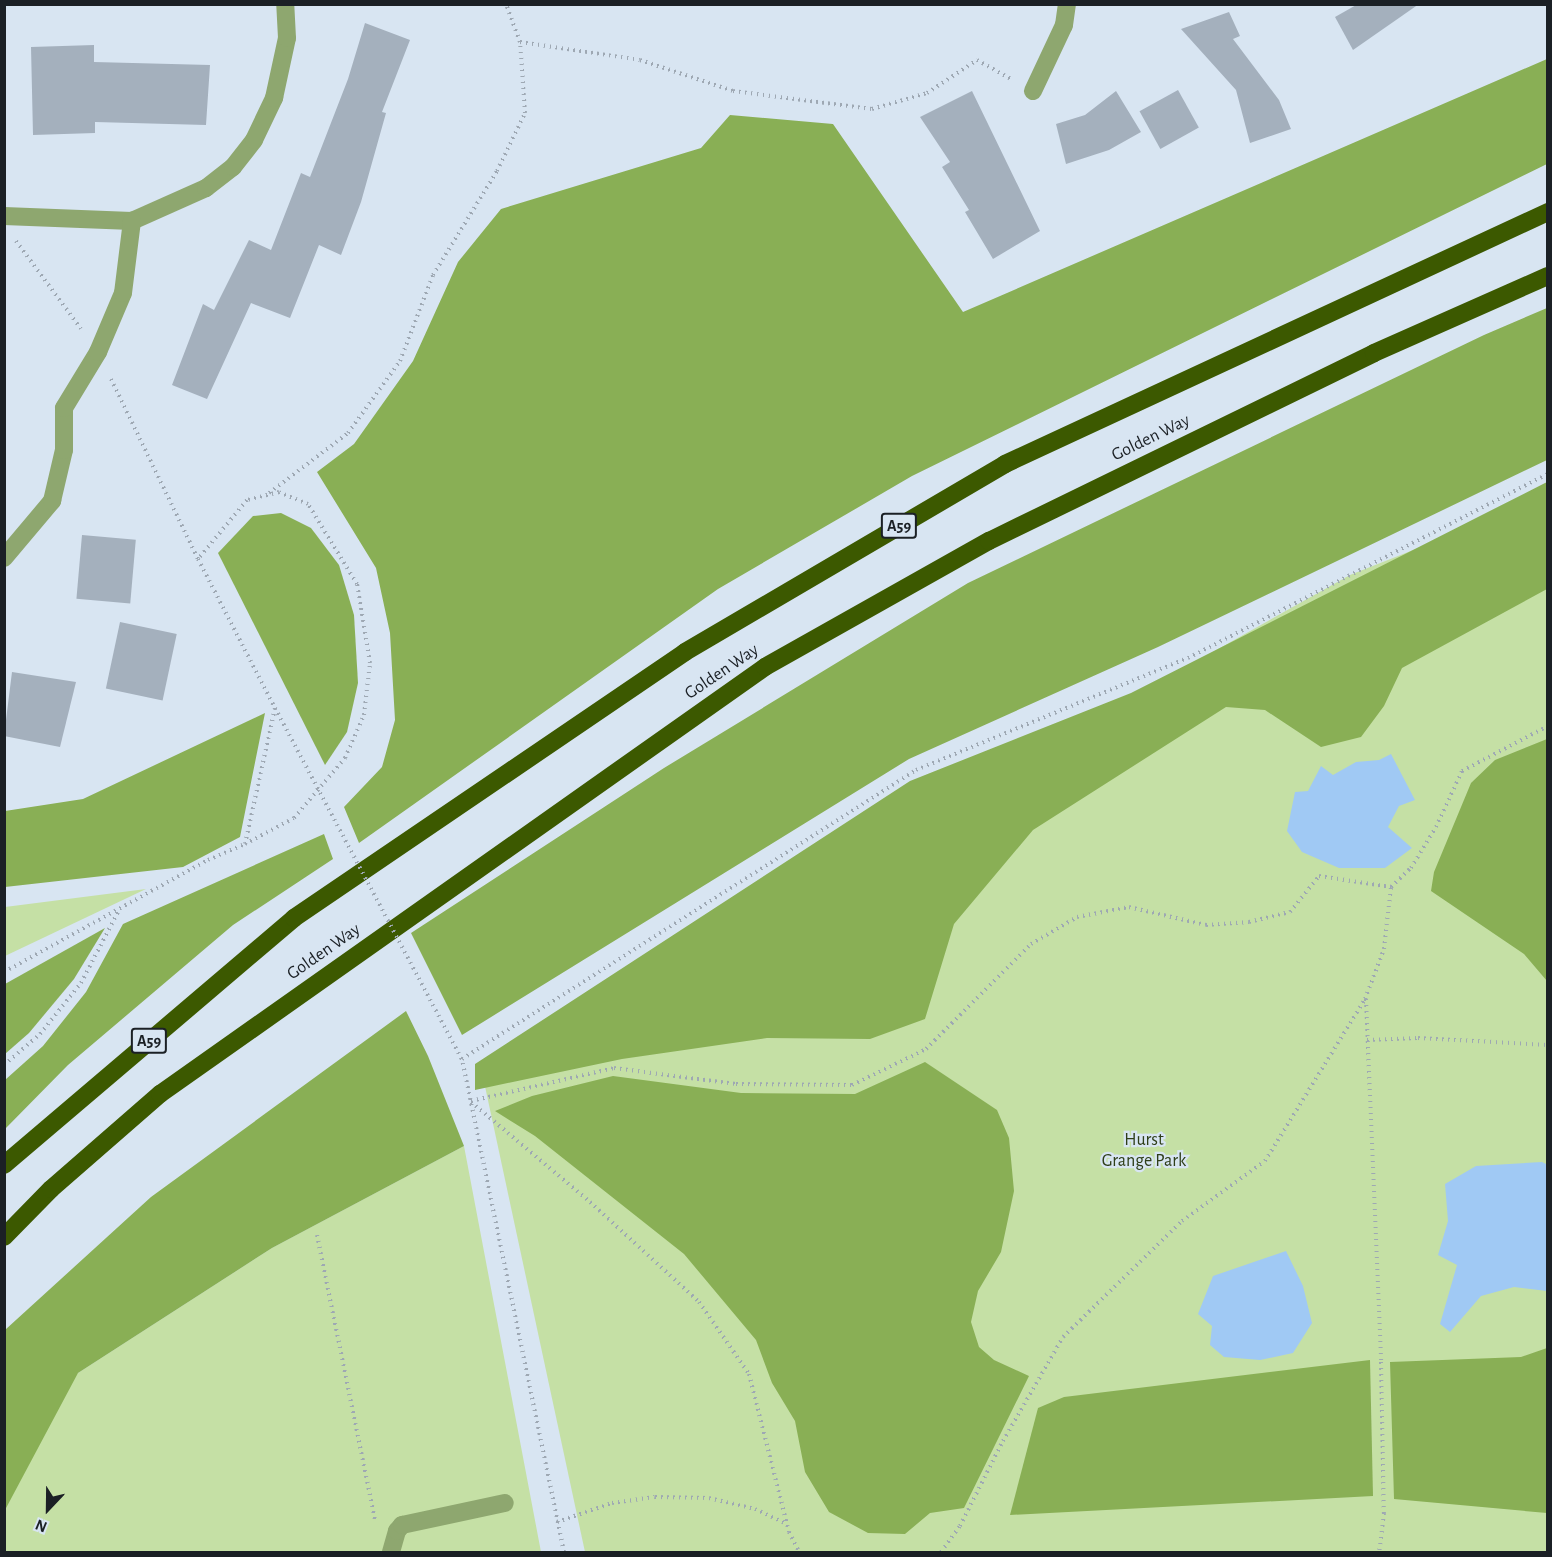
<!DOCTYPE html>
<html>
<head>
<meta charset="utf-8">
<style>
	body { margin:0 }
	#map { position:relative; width:1552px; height:1557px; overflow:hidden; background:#d8e5f2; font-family:"Alegreya Sans",sans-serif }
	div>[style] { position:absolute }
	.green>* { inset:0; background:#c5e0a5 }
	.forest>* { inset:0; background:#89af55 }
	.water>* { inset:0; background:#a0c9f4 }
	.building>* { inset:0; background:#a4b0bd; transform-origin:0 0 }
	.path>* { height:4px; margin-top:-2px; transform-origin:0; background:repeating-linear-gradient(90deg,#9ea8b3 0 1.5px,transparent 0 6px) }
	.lane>* { height:18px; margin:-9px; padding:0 9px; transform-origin:9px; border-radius:9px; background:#8ea76f }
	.street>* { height:18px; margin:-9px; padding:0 9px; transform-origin:9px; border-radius:9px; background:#8ea76f }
	.highway>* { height:18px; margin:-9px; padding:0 9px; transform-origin:9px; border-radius:9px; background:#3c5900 }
	.path-bridge>* { height:4px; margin-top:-2px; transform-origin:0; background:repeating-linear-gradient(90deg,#9ea8b3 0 1.5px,transparent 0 6px) }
	span { translate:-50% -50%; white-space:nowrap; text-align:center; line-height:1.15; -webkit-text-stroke:4.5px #d8e5f2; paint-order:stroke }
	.shield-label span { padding:2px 4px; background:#d8e5f2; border:2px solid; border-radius:4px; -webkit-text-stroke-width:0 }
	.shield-label { font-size:16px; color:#1b2025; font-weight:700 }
	.street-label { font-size:18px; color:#1b2025 }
	.park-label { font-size:18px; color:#2e3e18 }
	.frame { position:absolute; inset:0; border:6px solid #1b2025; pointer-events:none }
	.north { position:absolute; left:18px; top:1479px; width:60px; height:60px; -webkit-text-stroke:4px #d8e5f2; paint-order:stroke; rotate:202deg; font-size:16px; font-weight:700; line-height:24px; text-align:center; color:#1b2025 }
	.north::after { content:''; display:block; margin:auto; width:21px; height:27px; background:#1b2025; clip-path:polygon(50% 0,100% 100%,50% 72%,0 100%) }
</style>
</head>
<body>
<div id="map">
	<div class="green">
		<i style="clip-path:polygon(1547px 497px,1547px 1552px,585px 1552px,480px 1063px,1350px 575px)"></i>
		<i style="clip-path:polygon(146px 889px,5px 956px,5px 907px)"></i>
		<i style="clip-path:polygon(464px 1146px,541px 1552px,5px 1552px,4px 1414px,78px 1373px,272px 1248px)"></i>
	</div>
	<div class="forest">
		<i style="clip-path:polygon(1547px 59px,1547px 164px,912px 476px,718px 589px,359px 843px,344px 807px,382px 767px,395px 720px,390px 633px,376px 568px,317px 472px,354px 444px,413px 361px,458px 262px,501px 209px,701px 148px,730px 115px,833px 124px,963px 312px)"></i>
		<i style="clip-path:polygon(1547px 308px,1547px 460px,1158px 647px,909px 759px,462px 1035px,411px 933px,664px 768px,968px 583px,1484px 335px)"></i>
		<i style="clip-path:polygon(1547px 482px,1547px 589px,1402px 668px,1384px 706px,1361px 737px,1321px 747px,1265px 710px,1226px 707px,1033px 830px,954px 924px,925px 1019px,870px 1039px,767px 1038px,622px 1059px,475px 1090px,475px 1064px,910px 781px,1131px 693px)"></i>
		<i style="clip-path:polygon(281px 513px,311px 528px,339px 565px,354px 615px,358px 683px,347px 732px,325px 765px,218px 553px,253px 516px)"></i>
		<i style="clip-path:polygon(265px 713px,240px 837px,183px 867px,5px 887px,5px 811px,83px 799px)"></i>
		<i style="clip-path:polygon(1547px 739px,1547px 981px,1524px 954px,1431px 891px,1434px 872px,1471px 783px,1495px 760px)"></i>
		<i style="clip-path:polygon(324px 834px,333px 859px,233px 925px,68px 1065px,5px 1129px,5px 1080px,43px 1046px,86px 992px,123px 924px)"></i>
		<i style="clip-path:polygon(105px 928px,74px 979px,29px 1033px,5px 1054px,5px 984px)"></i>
		<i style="clip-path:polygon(406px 1011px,428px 1056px,464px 1146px,272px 1248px,78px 1373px,5px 1510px,5px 1330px,151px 1197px)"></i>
		<i style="clip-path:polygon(925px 1062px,997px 1110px,1009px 1138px,1014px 1191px,1001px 1252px,978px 1291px,971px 1322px,979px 1347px,994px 1360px,1029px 1376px,964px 1508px,930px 1513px,905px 1534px,868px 1533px,829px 1512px,805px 1472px,795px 1421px,772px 1383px,756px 1340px,684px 1254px,535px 1136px,495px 1111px,532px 1096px,613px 1076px,741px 1093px,855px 1094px)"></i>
		<i style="clip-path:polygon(1547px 1348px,1547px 1513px,1394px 1499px,1390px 1362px,1521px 1357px)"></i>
		<i style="clip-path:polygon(1370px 1360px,1373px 1496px,1010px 1515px,1038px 1408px,1064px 1397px)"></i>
	</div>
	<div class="water">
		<i style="clip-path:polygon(1391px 754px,1415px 800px,1399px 806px,1388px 827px,1412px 848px,1385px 868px,1339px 868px,1302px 852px,1287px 831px,1295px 792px,1308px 791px,1321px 766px,1333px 775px,1356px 762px,1379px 760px)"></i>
		<i style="clip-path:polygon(1542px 1162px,1548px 1165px,1547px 1291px,1514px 1287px,1481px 1296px,1450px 1332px,1440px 1324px,1457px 1265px,1438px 1255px,1448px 1221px,1445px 1184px,1476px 1166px)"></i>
		<i style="clip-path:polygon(1286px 1251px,1303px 1286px,1312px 1323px,1293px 1353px,1260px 1360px,1224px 1357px,1210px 1345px,1212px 1326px,1198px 1314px,1213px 1276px)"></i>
	</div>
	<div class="building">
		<i style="clip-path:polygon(1358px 4px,1419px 4px,1353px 50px,1335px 17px)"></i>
		<i style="clip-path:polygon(1229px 12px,1240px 36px,1233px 39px,1279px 100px,1291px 129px,1250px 143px,1236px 90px,1181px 29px)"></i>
		<i style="clip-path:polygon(365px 23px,410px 40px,382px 112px,386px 113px,361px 202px,341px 255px,319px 245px,290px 318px,251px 303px,207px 399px,172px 385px,203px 304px,214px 310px,249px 240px,271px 250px,301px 173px,310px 177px,348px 79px)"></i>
		<i style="clip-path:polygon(94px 45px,94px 62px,210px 65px,206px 125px,95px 122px,95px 133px,33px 135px,31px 47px)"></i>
		<i style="left:1178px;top:90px;width:43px;height:44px;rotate:61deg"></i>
		<i style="clip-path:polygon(972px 91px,1040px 231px,993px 259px,965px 212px,969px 210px,942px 167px,950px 162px,920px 117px)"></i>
		<i style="clip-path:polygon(1116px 91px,1141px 132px,1109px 150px,1066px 164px,1056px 124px,1085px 115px)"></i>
		<i style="left:82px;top:535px;width:54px;height:64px;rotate:5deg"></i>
		<i style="left:120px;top:622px;width:58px;height:68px;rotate:12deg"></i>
		<i style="clip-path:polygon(12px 672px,76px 682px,60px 747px,4px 736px)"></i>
	</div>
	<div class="path">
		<i style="left:520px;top:42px;width:121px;rotate:8.5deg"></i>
		<i style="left:640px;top:60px;width:98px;rotate:18.4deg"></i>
		<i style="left:733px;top:91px;width:140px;rotate:7.4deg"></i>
		<i style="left:872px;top:109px;width:57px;rotate:-16.2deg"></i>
		<i style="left:927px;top:93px;width:60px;rotate:-33.4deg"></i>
		<i style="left:977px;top:60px;width:41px;rotate:29.1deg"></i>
		<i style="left:16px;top:241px;width:109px;rotate:53.5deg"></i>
		<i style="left:111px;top:379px;width:200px;rotate:64.2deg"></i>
		<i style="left:269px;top:493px;width:99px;rotate:-37.2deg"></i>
		<i style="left:348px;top:433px;width:89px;rotate:-54.2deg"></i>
		<i style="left:400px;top:361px;width:92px;rotate:-69deg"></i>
		<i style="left:433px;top:275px;width:122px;rotate:-58.4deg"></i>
		<i style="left:497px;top:171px;width:64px;rotate:-64.2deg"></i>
		<i style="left:525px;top:113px;width:71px;rotate:-94deg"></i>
		<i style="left:520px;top:42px;width:40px;rotate:-110.2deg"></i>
		<i style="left:4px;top:972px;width:233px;rotate:-28.8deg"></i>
		<i style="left:208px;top:860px;width:40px;rotate:-23.4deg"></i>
		<i style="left:245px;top:844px;width:55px;rotate:-28deg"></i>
		<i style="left:294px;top:818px;width:79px;rotate:-49.6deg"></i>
		<i style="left:345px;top:758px;width:47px;rotate:-66.2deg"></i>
		<i style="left:364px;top:715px;width:52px;rotate:-83.4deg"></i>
		<i style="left:370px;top:663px;width:80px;rotate:-99.3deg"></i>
		<i style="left:357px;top:584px;width:94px;rotate:-121.5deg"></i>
		<i style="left:308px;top:504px;width:31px;rotate:-158deg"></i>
		<i style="left:279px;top:492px;width:33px;rotate:166deg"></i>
		<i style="left:247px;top:500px;width:77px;rotate:129.7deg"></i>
		<i style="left:198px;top:559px;width:168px;rotate:62.7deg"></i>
		<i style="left:275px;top:708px;width:139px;rotate:102.4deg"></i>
		<i style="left:1366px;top:999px;width:363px;rotate:87.6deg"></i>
		<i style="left:1381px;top:1362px;width:151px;rotate:88.9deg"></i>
		<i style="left:1384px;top:1513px;width:39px;rotate:97deg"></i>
		<i style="left:1367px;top:1040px;width:51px;rotate:-2.2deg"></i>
		<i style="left:1418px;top:1038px;width:130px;rotate:3.1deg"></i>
		<i style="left:4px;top:1065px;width:48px;rotate:-40.7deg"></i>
		<i style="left:40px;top:1034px;width:65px;rotate:-51.2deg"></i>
		<i style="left:81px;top:983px;width:82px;rotate:-62.5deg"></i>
		<i style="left:471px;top:1101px;width:147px;rotate:-13deg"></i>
		<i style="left:614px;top:1068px;width:123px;rotate:7.5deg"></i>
		<i style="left:736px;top:1084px;width:116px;rotate:0.5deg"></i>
		<i style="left:852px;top:1085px;width:82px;rotate:-25.9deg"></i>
		<i style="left:926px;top:1049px;width:148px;rotate:-45deg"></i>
		<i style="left:1031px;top:944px;width:53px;rotate:-30.4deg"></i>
		<i style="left:1077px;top:917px;width:53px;rotate:-10.9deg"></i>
		<i style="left:1129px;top:907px;width:79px;rotate:13.2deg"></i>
		<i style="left:1206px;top:925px;width:43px;rotate:-4deg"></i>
		<i style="left:1249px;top:922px;width:42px;rotate:-13.7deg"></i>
		<i style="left:1290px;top:912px;width:46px;rotate:-51.1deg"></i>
		<i style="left:1319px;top:876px;width:73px;rotate:8.7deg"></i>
		<i style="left:471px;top:1102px;width:155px;rotate:40deg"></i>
		<i style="left:590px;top:1202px;width:148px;rotate:42.5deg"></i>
		<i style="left:699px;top:1302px;width:88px;rotate:55.2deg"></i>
		<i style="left:749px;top:1374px;width:163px;rotate:75.8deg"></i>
		<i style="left:789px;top:1532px;width:22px;rotate:63deg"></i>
		<i style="left:317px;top:1235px;width:290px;rotate:78.5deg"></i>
		<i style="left:557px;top:1522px;width:58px;rotate:-19.1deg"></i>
		<i style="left:612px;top:1503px;width:43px;rotate:-7.9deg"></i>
		<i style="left:655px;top:1497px;width:54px;rotate:1.1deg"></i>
		<i style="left:709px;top:1498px;width:47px;rotate:13.4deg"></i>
		<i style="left:755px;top:1509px;width:33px;rotate:25deg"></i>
		<i style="left:564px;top:1552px;width:503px;rotate:-101.69deg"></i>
		<i style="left:462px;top:1059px;width:538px;rotate:-32.48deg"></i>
		<i style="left:916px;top:770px;width:294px;rotate:-22.4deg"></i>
		<i style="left:1188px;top:658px;width:404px;rotate:-27.1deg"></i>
		<i style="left:941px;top:1552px;width:32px;rotate:-54deg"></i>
		<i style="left:960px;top:1526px;width:95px;rotate:-63.2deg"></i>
		<i style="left:1003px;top:1441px;width:120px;rotate:-60deg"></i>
		<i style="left:1063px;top:1337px;width:166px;rotate:-44.3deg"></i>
		<i style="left:1182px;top:1221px;width:102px;rotate:-35.9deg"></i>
		<i style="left:1265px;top:1161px;width:190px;rotate:-58.3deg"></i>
		<i style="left:1365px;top:999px;width:53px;rotate:-69.2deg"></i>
		<i style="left:1384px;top:949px;width:62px;rotate:-83.6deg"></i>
		<i style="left:1391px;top:887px;width:28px;rotate:-44deg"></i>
		<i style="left:1411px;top:868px;width:48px;rotate:-58.6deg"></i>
		<i style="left:1436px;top:827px;width:62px;rotate:-65.1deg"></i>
		<i style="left:1462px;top:771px;width:97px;rotate:-27.6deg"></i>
	</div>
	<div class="lane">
		<i style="left:391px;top:1552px;width:22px;rotate:-74deg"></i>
		<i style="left:397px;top:1531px;width:8px;rotate:-50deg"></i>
		<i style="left:402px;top:1525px;width:105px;rotate:-12.1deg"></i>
	</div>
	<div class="street">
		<i style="left:1033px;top:91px;width:73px;rotate:-64.8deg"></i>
		<i style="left:1064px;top:25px;width:21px;rotate:-82deg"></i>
		<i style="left:4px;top:216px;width:128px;rotate:2.2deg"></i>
		<i style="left:132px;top:221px;width:81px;rotate:-24deg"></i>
		<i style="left:206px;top:188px;width:34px;rotate:-38deg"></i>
		<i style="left:233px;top:167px;width:34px;rotate:-52deg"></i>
		<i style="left:254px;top:140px;width:47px;rotate:-64.5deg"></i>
		<i style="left:274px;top:98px;width:61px;rotate:-77.8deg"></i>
		<i style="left:287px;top:38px;width:34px;rotate:-93deg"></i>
		<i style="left:4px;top:558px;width:75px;rotate:-49.9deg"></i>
		<i style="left:52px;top:501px;width:52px;rotate:-76.8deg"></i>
		<i style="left:64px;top:450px;width:42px;rotate:-90deg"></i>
		<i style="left:64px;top:408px;width:66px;rotate:-58.7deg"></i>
		<i style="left:98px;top:352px;width:64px;rotate:-67deg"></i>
		<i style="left:123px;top:293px;width:73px;rotate:-82.9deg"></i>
	</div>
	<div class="highway">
		<i style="left:4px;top:1165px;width:381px;rotate:-40.4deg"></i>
		<i style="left:294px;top:918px;width:473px;rotate:-34.2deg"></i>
		<i style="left:685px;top:652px;width:371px;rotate:-30.4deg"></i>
		<i style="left:1005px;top:464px;width:599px;rotate:-24.9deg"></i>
		<i style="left:4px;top:1237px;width:67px;rotate:-45.6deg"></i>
		<i style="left:51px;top:1189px;width:145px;rotate:-41.1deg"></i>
		<i style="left:160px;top:1094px;width:741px;rotate:-35.21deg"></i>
		<i style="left:765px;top:667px;width:257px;rotate:-29.4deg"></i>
		<i style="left:989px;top:541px;width:428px;rotate:-26deg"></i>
		<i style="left:1374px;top:353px;width:190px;rotate:-23.9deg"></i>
	</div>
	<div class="path-bridge">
		<i style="left:275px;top:708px;width:398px;rotate:62deg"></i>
	</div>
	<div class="shield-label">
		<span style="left:899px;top:526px">A59</span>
		<span style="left:149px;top:1041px">A59</span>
	</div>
	<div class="street-label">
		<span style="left:1151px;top:438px;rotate:-26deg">Golden Way</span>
		<span style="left:722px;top:672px;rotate:-34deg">Golden Way</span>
		<span style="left:324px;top:952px;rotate:-35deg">Golden Way</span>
	</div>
	<div class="park-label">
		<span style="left:1144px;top:1151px">Hurst<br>Grange Park</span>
	</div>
	<div class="frame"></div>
	<div class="north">N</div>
</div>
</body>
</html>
